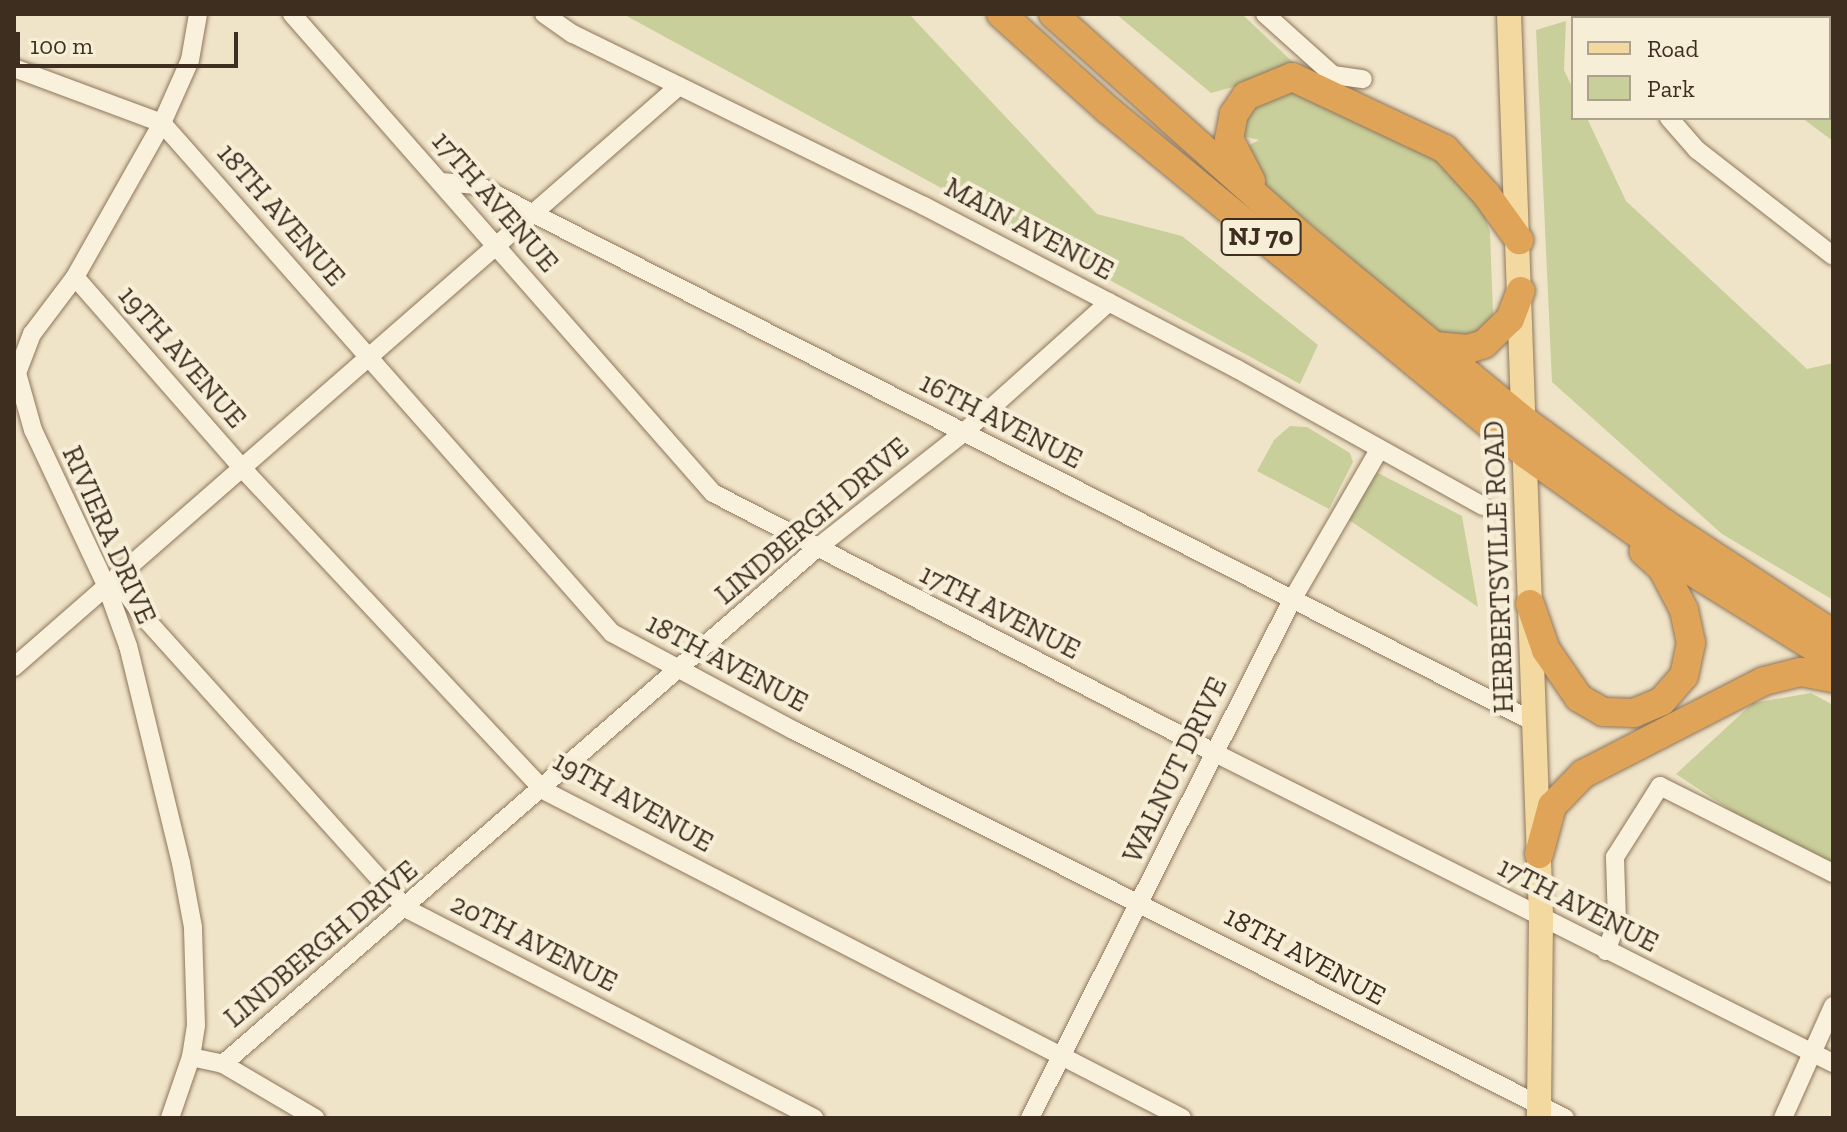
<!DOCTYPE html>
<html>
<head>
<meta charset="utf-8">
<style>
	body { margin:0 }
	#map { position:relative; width:1847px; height:1132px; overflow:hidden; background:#f0e4c8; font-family:"Zilla Slab",serif }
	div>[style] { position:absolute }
	.green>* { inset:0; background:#c9cf9b }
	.roads { filter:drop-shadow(0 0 2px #8d765c) drop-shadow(0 0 2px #8d765c) }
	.minor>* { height:18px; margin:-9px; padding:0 9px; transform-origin:9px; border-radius:9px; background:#faf1dc }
	.major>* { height:24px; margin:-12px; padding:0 12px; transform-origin:12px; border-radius:12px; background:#f3d9a0 }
	.highway>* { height:28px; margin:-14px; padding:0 14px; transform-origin:14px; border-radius:14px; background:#e0a458 }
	span { translate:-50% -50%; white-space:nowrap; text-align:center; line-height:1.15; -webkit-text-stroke:8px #f7eed8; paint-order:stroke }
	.shield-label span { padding:2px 6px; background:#f7eed8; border:2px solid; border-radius:6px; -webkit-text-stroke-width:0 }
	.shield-label { font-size:26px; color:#3d2e20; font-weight:700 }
	.street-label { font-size:28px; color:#3d2e20 }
	.frame { position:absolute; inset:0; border:16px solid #3d2e20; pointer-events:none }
	.legend { position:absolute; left:1571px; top:16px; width:260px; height:104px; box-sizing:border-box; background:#f7eed8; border:2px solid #ada18e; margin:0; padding:10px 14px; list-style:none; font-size:24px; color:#3d2e20 }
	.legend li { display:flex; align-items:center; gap:16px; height:40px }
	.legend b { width:40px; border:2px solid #ada18e }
	.scale { position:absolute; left:16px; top:32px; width:222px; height:36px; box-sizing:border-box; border:4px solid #3d2e20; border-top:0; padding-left:10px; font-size:24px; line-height:28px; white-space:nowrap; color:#3d2e20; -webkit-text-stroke:6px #f7eed8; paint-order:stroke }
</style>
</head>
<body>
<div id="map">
	<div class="green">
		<i style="clip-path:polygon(623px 14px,909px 14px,1097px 214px,1182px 236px,1318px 345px,1300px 384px)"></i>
		<i style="clip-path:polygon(1116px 14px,1242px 14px,1300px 69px,1211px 93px)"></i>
		<i style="clip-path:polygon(1680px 14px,1833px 14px,1833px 141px,1802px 118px,1829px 118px,1829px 18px,1667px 18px)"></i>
		<i style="clip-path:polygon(1566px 21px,1564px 70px,1573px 89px,1573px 118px,1587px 118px,1626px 201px,1807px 369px,1833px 363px,1833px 600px,1722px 534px,1552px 382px,1536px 30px)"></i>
		<i style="clip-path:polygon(1281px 90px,1308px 93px,1451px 168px,1482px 207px,1490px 232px,1493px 314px,1485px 334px,1448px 341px,1261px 182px,1242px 149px,1259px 140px,1242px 136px,1243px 125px,1255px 104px)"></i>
		<i style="clip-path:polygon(1290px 426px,1307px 427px,1350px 453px,1353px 462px,1329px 509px,1257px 471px,1274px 440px)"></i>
		<i style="clip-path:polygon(1374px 471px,1462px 516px,1478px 607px,1349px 520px)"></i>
		<i style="clip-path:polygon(1811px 693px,1833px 705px,1833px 878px,1676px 774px,1753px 703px)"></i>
	</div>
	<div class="roads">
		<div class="minor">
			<i style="left:292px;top:14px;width:638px;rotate:48.69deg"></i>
			<i style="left:713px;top:493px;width:563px;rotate:27.38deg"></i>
			<i style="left:1213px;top:752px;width:694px;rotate:26.64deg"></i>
			<i style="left:544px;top:14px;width:35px;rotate:35deg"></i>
			<i style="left:573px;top:34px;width:391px;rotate:26.1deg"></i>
			<i style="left:924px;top:206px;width:353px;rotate:27.5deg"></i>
			<i style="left:1237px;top:369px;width:282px;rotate:29.1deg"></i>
			<i style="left:1265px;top:14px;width:91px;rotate:41.9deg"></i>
			<i style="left:1333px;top:75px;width:30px;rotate:8deg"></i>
			<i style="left:1648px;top:14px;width:4px;rotate:76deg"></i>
			<i style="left:14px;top:68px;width:158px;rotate:20.4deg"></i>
			<i style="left:162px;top:123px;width:680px;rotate:48.58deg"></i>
			<i style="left:612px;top:633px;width:205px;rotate:28.2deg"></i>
			<i style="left:793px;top:730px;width:864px;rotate:26.68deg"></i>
			<i style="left:1669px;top:118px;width:43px;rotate:48.8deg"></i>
			<i style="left:1697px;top:150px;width:172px;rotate:37.9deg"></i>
			<i style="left:441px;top:182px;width:36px;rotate:5deg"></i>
			<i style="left:477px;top:185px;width:1186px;rotate:26.93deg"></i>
			<i style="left:75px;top:277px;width:254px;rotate:48.8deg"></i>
			<i style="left:242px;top:468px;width:441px;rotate:46.9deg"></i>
			<i style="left:543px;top:790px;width:718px;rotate:27.17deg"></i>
			<i style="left:116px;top:578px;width:45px;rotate:54.9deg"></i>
			<i style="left:142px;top:615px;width:396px;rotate:48deg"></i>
			<i style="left:407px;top:909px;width:458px;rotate:27.2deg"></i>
			<i style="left:14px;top:667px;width:883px;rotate:-41.14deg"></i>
			<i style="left:1606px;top:951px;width:31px;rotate:-69deg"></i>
			<i style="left:1617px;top:922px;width:65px;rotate:-91.8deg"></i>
			<i style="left:1615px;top:857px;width:84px;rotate:-57.6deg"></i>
			<i style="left:1660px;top:786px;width:194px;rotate:26.7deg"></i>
			<i style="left:191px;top:1057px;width:33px;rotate:12deg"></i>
			<i style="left:223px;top:1064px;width:107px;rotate:30.4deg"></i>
			<i style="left:223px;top:1064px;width:787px;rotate:-40.98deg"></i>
			<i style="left:817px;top:548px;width:186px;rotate:-38.2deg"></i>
			<i style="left:963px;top:433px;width:196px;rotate:-41.9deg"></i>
			<i style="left:170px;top:1118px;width:65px;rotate:-71deg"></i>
			<i style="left:191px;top:1057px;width:32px;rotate:-81deg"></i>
			<i style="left:196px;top:1025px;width:98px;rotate:-91.8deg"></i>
			<i style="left:193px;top:927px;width:65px;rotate:-100.6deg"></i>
			<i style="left:181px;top:863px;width:223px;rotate:-103.7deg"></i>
			<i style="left:128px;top:646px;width:65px;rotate:-109.8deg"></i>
			<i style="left:106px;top:585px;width:171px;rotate:-115.2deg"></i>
			<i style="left:33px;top:430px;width:59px;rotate:-105.7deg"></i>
			<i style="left:17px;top:373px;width:42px;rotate:-69deg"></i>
			<i style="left:32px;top:334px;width:71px;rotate:-53deg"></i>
			<i style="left:75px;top:277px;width:177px;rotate:-60.5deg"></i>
			<i style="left:162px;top:123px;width:69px;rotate:-66deg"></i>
			<i style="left:190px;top:60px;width:47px;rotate:-80.1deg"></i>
			<i style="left:1030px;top:1118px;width:580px;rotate:-63.17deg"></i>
			<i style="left:1292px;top:600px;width:173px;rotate:-59.9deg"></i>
			<i style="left:1783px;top:1118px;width:123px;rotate:-65.9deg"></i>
		</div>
		<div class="major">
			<i style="left:1509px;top:14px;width:905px;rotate:87.97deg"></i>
			<i style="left:1541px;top:918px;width:200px;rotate:90.6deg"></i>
		</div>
		<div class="highway">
			<i style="left:1001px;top:14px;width:144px;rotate:41.9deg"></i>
			<i style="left:1108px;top:110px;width:543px;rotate:39.47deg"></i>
			<i style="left:1527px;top:455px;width:191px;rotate:35.4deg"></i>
			<i style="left:1683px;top:566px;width:176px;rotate:31.8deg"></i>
			<i style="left:1053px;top:14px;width:339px;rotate:41.8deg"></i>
			<i style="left:1306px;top:240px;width:284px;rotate:39.6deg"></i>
			<i style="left:1525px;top:421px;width:174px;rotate:36.3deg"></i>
			<i style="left:1665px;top:524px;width:201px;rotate:33.2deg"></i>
			<i style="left:1251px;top:181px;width:47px;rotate:-117.6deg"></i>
			<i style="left:1229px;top:139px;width:25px;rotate:-79deg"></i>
			<i style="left:1234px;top:114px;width:22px;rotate:-56deg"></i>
			<i style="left:1246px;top:96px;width:50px;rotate:-22.4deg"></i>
			<i style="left:1292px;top:77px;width:169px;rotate:25.2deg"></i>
			<i style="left:1445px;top:149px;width:61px;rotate:47.7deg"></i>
			<i style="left:1486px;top:194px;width:57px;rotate:54.3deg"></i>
			<i style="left:1435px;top:346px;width:33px;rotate:5deg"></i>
			<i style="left:1468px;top:349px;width:17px;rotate:-17deg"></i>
			<i style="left:1484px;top:344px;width:36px;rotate:-44deg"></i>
			<i style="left:1510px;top:319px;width:30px;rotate:-69deg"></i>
			<i style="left:1530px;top:604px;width:49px;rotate:70.8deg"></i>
			<i style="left:1546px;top:650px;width:58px;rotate:55.5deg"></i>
			<i style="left:1579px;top:698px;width:28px;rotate:30deg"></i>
			<i style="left:1603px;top:712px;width:31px;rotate:2deg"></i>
			<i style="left:1634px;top:713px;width:30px;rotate:-23deg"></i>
			<i style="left:1662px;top:701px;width:33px;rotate:-49deg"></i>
			<i style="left:1684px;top:676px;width:34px;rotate:-78deg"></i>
			<i style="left:1691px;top:643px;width:34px;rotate:-102deg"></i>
			<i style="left:1684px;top:610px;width:47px;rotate:-117.6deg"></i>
			<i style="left:1662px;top:568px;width:25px;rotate:-138deg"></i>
			<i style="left:1539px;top:854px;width:50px;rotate:-74.8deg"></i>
			<i style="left:1552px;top:806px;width:45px;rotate:-45.9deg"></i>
			<i style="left:1583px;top:774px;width:203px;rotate:-27.2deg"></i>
			<i style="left:1764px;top:681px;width:38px;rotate:-14deg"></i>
			<i style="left:1801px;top:672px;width:33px;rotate:11deg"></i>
		</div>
	</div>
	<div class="shield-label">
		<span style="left:1261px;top:237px">NJ 70</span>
	</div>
	<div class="street-label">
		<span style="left:495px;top:202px;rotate:49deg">17TH AVENUE</span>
		<span style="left:281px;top:215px;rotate:49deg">18TH AVENUE</span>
		<span style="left:1029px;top:229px;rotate:28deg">MAIN AVENUE</span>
		<span style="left:182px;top:357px;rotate:49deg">19TH AVENUE</span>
		<span style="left:1001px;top:421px;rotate:27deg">16TH AVENUE</span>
		<span style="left:812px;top:521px;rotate:-40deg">LINDBERGH DRIVE</span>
		<span style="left:109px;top:535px;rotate:66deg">RIVIERA DRIVE</span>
		<span style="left:1499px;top:567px;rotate:-92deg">HERBERTSVILLE ROAD</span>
		<span style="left:1000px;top:612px;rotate:27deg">17TH AVENUE</span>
		<span style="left:727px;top:663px;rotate:28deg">18TH AVENUE</span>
		<span style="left:1175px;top:770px;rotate:-64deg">WALNUT DRIVE</span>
		<span style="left:633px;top:802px;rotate:29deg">19TH AVENUE</span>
		<span style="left:1578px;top:905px;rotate:27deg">17TH AVENUE</span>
		<span style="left:534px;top:943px;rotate:27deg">20TH AVENUE</span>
		<span style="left:321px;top:944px;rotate:-40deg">LINDBERGH DRIVE</span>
		<span style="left:1305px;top:956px;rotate:28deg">18TH AVENUE</span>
	</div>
	<div class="frame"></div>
	<ul class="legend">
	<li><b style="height:10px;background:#f3d9a0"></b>Road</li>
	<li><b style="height:22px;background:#c9cf9b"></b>Park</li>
	</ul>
	<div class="scale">100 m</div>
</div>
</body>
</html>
